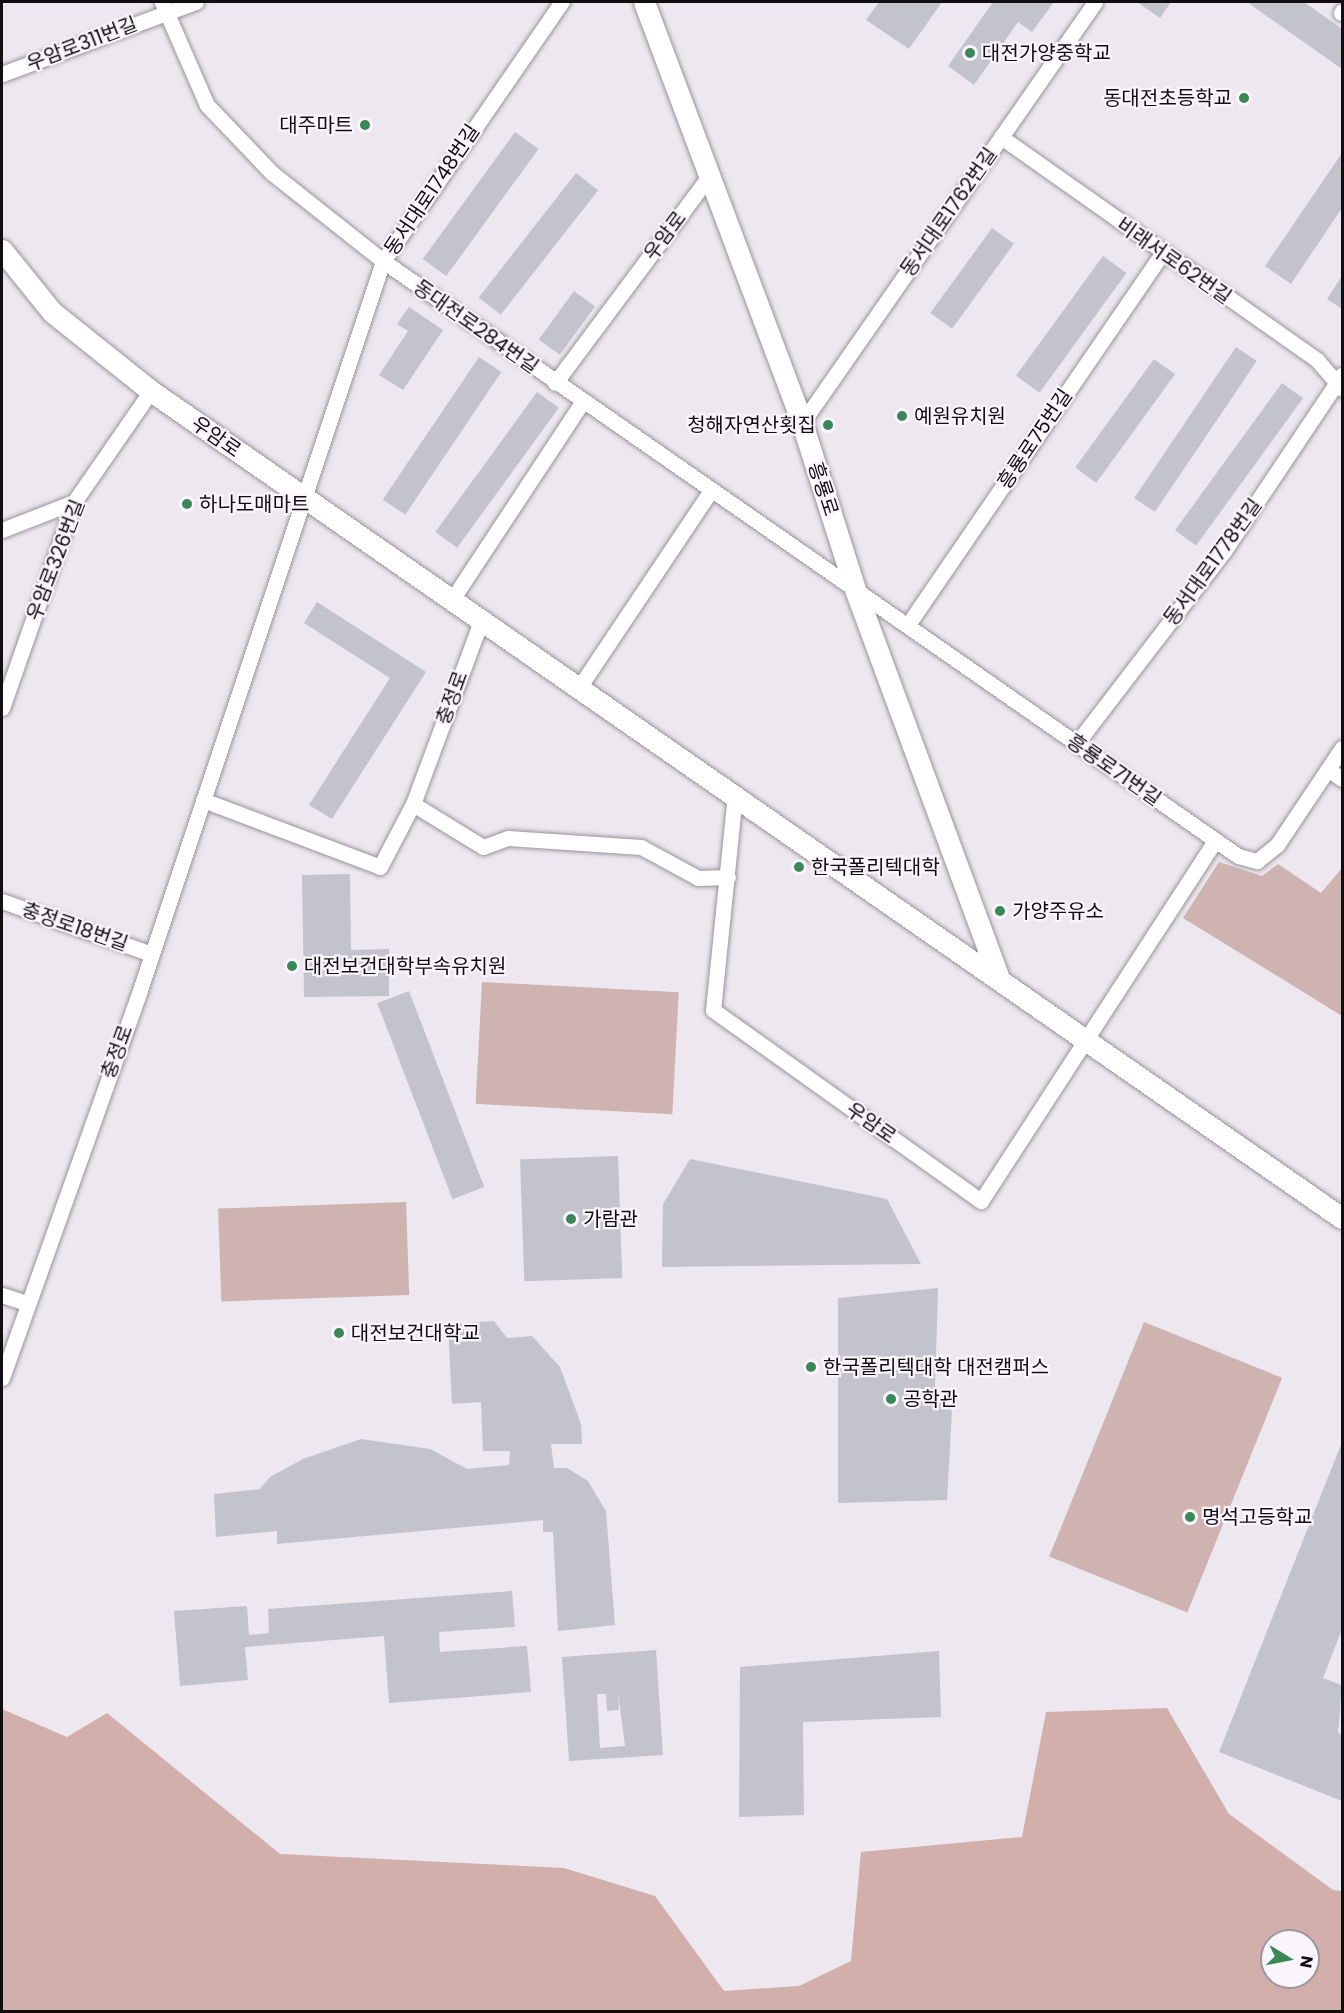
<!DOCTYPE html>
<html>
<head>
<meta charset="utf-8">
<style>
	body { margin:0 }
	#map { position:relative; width:1344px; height:2013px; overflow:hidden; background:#ede7ef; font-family:Poppins,"Noto Sans KR",sans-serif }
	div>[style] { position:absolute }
	.green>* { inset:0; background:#ceb3b1; transform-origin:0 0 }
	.forest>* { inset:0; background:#d3afac }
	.building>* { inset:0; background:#c3c3cc; transform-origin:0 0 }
	.roads { filter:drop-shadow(0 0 2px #99949b) drop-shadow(0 0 2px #99949b) }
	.street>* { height:15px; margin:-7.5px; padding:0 7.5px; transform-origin:7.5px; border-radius:7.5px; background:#fff }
	.secondary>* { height:21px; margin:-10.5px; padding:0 10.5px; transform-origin:10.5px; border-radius:10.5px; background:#fff }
	.dots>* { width:16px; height:16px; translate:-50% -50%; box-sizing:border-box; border:3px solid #faf4fc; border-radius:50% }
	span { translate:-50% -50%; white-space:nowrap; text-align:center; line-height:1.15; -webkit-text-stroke:4.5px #faf4fc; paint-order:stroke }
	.street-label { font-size:20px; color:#100e11 }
	.poi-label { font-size:20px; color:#100e11 }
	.left { translate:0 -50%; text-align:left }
	.right { translate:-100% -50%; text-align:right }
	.frame { position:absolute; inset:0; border:3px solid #100e11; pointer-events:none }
	.north { position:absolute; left:1260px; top:1929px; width:60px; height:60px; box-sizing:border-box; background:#faf4fc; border:2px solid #9c989e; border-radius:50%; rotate:100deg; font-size:16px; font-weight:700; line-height:24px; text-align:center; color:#100e11 }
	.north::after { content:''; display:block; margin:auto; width:21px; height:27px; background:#3a8857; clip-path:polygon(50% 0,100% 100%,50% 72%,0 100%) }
</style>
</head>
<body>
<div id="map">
	<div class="green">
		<i style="clip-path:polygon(1219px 862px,1262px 876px,1278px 864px,1321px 893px,1342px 868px,1342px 1016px,1183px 918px)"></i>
		<i style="left:482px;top:982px;width:197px;height:122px;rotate:3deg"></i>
		<i style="left:406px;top:1202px;width:93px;height:188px;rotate:88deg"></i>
		<i style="left:1144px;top:1322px;width:149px;height:253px;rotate:22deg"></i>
	</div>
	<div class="forest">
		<i style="clip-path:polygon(evenodd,1167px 1708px,1229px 1814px,1333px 1890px,1342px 1891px,1342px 2011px,2px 2011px,2px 1709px,67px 1737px,107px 1713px,280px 1854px,564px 1868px,655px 1896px,724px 1991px,799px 1986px,851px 1961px,861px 1852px,1022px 1837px,1046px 1712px,1167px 1708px,1272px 1941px,1308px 1941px,1308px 1977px,1272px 1977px,1272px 1941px)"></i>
	</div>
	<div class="building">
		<i style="clip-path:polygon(879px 2px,942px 2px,909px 49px,866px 20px)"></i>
		<i style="clip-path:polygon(993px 2px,1054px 2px,1032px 32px,1018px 22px,974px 85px,948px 66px)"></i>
		<i style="clip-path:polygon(1137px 2px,1171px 2px,1160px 18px)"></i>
		<i style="clip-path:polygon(1247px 2px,1304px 2px,1342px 29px,1342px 69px)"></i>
		<i style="left:515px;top:132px;width:29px;height:157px;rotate:36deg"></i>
		<i style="clip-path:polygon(1342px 153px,1342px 208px,1291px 284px,1265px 266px)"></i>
		<i style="left:576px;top:173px;width:28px;height:158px;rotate:38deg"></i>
		<i style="left:992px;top:228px;width:27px;height:105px;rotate:36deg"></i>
		<i style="left:1103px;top:256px;width:29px;height:148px;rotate:36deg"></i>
		<i style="clip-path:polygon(1342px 276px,1342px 309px,1327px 299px)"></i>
		<i style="left:574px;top:291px;width:26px;height:60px;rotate:36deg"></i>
		<i style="clip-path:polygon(409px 307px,443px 330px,403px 390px,379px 375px,408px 331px,397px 324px)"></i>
		<i style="left:1236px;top:347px;width:25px;height:182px;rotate:34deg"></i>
		<i style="left:479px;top:357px;width:27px;height:172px;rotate:34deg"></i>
		<i style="left:1154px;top:359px;width:26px;height:134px;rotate:36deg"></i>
		<i style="left:1282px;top:383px;width:26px;height:182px;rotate:36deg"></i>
		<i style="left:537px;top:392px;width:27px;height:173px;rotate:36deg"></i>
		<i style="clip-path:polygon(317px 602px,426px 672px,332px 819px,309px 805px,390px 678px,304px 623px)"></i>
		<i style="clip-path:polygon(350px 874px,351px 950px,389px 949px,389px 996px,304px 997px,302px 875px)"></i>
		<i style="left:409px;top:991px;width:210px;height:34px;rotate:69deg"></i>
		<i style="left:618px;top:1156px;width:122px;height:98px;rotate:88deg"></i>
		<i style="clip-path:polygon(690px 1159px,887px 1199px,921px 1264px,662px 1267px,663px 1204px)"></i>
		<i style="clip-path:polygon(938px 1288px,935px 1386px,952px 1411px,947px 1500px,838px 1503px,838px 1298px)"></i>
		<i style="clip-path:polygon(494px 1321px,507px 1338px,532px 1336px,560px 1367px,581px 1424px,582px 1444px,551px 1444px,554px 1468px,567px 1468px,588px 1481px,606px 1511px,615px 1625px,558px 1631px,553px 1532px,543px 1532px,543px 1520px,277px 1544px,277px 1531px,216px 1537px,214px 1494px,260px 1489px,270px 1477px,303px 1459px,361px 1439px,430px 1449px,467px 1469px,509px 1465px,510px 1451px,483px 1451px,481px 1402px,452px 1404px,448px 1324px)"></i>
		<i style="clip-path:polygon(1342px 1442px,1342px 1629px,1323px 1678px,1342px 1685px,1338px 1733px,1342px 1735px,1342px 1801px,1219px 1752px)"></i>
		<i style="clip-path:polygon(512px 1591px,515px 1627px,439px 1632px,440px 1652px,527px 1646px,531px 1692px,389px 1703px,384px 1636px,245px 1647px,248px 1680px,180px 1686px,174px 1611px,247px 1606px,249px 1635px,269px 1633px,268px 1609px)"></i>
		<i style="clip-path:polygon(evenodd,656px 1650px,663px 1755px,569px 1761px,562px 1657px,656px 1650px,618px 1692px,625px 1746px,600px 1748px,597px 1694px,606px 1694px,607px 1711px,619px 1710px,618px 1692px)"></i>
		<i style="clip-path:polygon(939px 1651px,941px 1717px,803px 1722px,804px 1815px,739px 1817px,740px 1667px)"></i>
	</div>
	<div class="roads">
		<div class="street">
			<i style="left:162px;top:2px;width:112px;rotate:66.4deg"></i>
			<i style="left:207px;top:105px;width:94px;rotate:46.3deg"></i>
			<i style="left:272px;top:173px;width:142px;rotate:38.4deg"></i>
			<i style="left:383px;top:261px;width:1042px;rotate:34.83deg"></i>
			<i style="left:1238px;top:856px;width:20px;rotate:15deg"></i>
			<i style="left:1257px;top:861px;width:26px;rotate:-39deg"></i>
			<i style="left:1277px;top:845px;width:117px;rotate:-56.2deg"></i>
			<i style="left:1341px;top:13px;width:2px;rotate:-63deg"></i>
			<i style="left:2px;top:74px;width:207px;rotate:-20.4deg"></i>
			<i style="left:1001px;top:137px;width:387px;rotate:35.2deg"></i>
			<i style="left:1317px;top:360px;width:38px;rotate:49deg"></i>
			<i style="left:555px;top:383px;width:259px;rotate:-53.3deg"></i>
			<i style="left:802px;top:423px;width:513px;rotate:-55.16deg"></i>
			<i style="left:2px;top:530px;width:77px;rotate:-21.3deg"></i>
			<i style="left:453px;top:598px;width:235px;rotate:-56.6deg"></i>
			<i style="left:909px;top:623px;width:447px;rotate:-55.6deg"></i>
			<i style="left:580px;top:686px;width:236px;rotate:-56.2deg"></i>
			<i style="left:2px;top:708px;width:218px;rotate:-70.7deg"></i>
			<i style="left:74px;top:502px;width:135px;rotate:-55.3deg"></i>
			<i style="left:1076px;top:744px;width:243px;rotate:-52.5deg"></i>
			<i style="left:1224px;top:551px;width:212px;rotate:-56.2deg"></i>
			<i style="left:1328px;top:769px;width:17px;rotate:36deg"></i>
			<i style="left:735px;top:794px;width:217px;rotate:95.8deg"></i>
			<i style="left:713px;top:1010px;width:329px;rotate:35.5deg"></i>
			<i style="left:981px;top:1201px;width:430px;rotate:-57deg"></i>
			<i style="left:203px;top:800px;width:189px;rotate:20.7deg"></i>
			<i style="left:380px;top:867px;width:71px;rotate:-62.4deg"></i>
			<i style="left:413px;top:804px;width:198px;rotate:-69.6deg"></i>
			<i style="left:413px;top:804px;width:82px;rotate:31.6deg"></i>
			<i style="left:483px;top:847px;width:27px;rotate:-20deg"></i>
			<i style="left:508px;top:838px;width:133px;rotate:3.9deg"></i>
			<i style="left:641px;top:847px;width:65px;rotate:28.5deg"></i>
			<i style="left:698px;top:878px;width:30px;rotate:-2deg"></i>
			<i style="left:2px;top:901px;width:156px;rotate:19.5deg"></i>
			<i style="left:2px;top:1295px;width:26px;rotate:18deg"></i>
			<i style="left:2px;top:1378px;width:412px;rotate:-70.4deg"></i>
			<i style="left:140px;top:990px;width:768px;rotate:-71.57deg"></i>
			<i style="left:383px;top:261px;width:315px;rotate:-55.4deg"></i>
		</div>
		<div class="secondary">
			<i style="left:644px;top:2px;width:450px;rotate:69.4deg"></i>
			<i style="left:802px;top:423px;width:177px;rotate:72.3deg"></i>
			<i style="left:856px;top:592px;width:412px;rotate:69.7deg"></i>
			<i style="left:2px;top:250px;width:80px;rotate:51.1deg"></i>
			<i style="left:52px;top:312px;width:127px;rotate:38.6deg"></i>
			<i style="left:151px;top:391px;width:1450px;rotate:34.78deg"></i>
		</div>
	</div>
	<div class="dots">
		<i style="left:970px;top:53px;background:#3a8857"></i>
		<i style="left:1244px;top:98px;background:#3a8857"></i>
		<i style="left:365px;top:125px;background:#3a8857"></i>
		<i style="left:902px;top:416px;background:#3a8857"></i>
		<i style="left:828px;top:425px;background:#3a8857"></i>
		<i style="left:187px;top:504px;background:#3a8857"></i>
		<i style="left:799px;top:867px;background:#3a8857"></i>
		<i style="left:1000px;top:911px;background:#3a8857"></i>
		<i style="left:292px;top:966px;background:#3a8857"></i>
		<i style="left:571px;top:1219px;background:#3a8857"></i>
		<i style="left:339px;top:1333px;background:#3a8857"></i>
		<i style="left:811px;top:1367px;background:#3a8857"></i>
		<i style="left:891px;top:1399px;background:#3a8857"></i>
		<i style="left:1190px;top:1517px;background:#3a8857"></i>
	</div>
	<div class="street-label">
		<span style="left:82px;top:44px;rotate:-21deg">우암로311번길</span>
		<span style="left:432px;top:190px;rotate:-56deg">동서대로1748번길</span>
		<span style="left:949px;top:212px;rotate:-55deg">동서대로1762번길</span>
		<span style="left:665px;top:236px;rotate:-53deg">우암로</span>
		<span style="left:1174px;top:261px;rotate:35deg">비래서로62번길</span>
		<span style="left:476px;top:327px;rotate:35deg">동대전로284번길</span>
		<span style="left:216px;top:437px;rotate:35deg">우암로</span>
		<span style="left:1035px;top:439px;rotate:-56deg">흥룡로75번길</span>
		<span style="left:823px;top:489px;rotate:72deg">흥룡로</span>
		<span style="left:56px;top:560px;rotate:-69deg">우암로326번길</span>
		<span style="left:1213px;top:562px;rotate:-54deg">동서대로1778번길</span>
		<span style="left:452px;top:698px;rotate:-70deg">충정로</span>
		<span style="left:1114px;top:770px;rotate:35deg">흥룡로71번길</span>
		<span style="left:75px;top:927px;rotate:19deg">충정로18번길</span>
		<span style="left:117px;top:1052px;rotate:-70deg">충정로</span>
		<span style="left:871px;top:1123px;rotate:35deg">우암로</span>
	</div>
	<div class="poi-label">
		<span class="left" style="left:982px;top:53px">대전가양중학교</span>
		<span class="right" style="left:1232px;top:98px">동대전초등학교</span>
		<span class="right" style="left:353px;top:125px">대주마트</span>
		<span class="left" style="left:914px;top:416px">예원유치원</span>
		<span class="right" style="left:816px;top:425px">청해자연산횟집</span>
		<span class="left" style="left:199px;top:504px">하나도매마트</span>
		<span class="left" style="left:811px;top:867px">한국폴리텍대학</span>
		<span class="left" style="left:1012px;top:911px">가양주유소</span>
		<span class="left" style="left:304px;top:966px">대전보건대학부속유치원</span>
		<span class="left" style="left:583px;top:1219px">가람관</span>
		<span class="left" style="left:351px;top:1333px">대전보건대학교</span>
		<span class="left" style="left:823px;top:1367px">한국폴리텍대학 대전캠퍼스</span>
		<span class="left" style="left:903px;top:1399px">공학관</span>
		<span class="left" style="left:1202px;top:1517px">명석고등학교</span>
	</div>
	<div class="frame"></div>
	<div class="north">N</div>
</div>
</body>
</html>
